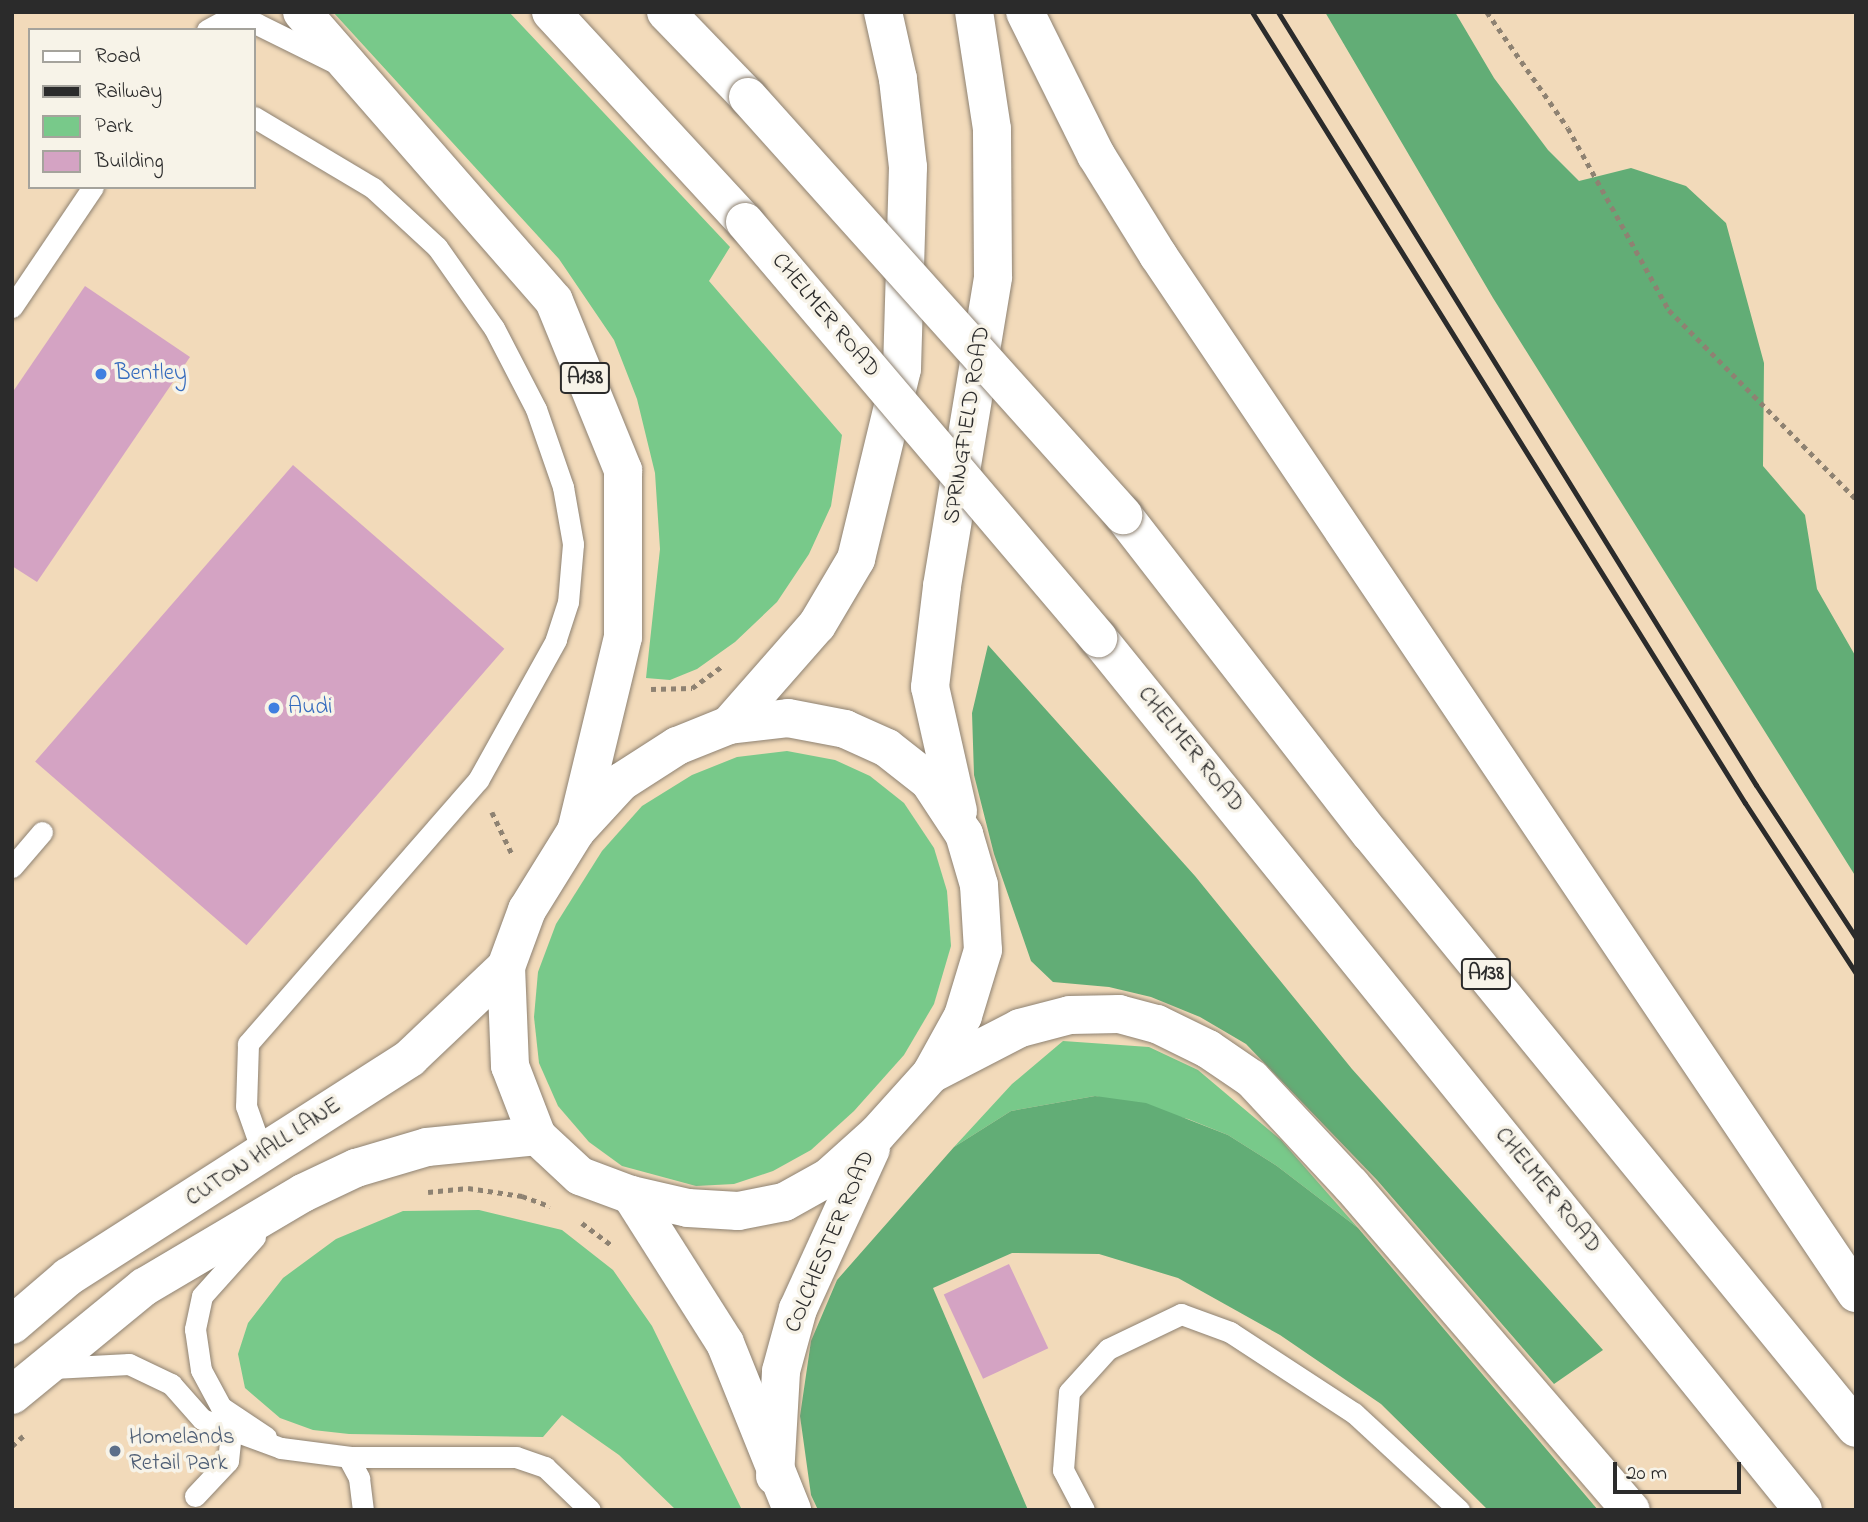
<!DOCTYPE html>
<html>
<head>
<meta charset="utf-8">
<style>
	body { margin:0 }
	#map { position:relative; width:1868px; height:1522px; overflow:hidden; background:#f2daba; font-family:"Indie Flower",sans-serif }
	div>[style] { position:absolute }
	.green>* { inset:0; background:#78c98a }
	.forest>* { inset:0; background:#62ad76 }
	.building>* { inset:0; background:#d4a3c3; transform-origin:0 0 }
	.path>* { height:4.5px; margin-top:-2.25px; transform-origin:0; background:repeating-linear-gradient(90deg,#8e8272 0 5px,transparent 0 10px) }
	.roads { filter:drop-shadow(0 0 2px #8e8272) drop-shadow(0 0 2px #8e8272) }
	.lane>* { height:21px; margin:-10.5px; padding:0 10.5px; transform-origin:10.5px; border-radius:10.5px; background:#fff }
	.secondary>* { height:38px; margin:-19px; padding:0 19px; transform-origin:19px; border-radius:19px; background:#fff }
	.primary>* { height:38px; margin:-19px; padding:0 19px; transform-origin:19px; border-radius:19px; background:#fff }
	.rail>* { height:5px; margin:-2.5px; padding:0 2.5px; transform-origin:2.5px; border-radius:2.5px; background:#2b2b2b }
	.bridges { filter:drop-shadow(0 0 2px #8e8272) drop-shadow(0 0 2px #8e8272) }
	.primary-bridge>* { height:38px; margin:-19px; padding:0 19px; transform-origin:19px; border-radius:19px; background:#fff }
	.dots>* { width:19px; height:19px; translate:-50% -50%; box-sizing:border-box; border:4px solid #f7f3e8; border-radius:50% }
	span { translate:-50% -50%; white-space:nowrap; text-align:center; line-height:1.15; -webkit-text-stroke:7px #f7f3e8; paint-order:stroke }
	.shield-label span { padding:2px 5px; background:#f7f3e8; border:2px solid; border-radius:5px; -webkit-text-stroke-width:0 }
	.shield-label { font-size:21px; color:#2b2b2b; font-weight:700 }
	.street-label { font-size:23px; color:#2b2b2b }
	.shop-label { font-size:23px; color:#366cbe }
	.left { translate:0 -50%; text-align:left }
	.service-label { font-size:23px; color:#4e5e75 }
	.frame { position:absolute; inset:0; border:14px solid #2b2b2b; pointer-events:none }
	.legend { position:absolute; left:28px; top:28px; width:228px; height:161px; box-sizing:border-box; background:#f7f3e8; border:2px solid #a5a39c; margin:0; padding:9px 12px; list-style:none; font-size:21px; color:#2b2b2b }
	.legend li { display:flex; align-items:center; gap:14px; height:35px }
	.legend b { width:35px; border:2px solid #a5a39c }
	.scale { position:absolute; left:1613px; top:1462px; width:128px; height:32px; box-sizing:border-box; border:4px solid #2b2b2b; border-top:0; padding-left:9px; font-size:21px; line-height:24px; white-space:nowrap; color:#2b2b2b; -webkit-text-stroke:5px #f7f3e8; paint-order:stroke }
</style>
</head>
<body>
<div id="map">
	<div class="green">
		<i style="clip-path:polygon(333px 12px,509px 12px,730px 247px,709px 281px,842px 435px,831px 506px,809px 554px,777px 602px,735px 642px,697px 669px,670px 680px,646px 678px,660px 549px,655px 473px,637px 399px,614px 340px,559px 259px)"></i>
		<i style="clip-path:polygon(787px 751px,835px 760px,870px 776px,904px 803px,934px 848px,947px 891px,951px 946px,934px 1004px,904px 1055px,854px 1111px,811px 1150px,773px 1171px,734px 1184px,696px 1186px,622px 1166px,589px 1142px,558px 1106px,539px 1063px,534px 1017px,538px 972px,556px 924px,602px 851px,642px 806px,692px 775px,737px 757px)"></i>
		<i style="clip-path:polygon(1063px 1041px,1149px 1047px,1198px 1070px,1281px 1140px,1358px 1228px,1277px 1166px,1228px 1135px,1188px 1119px,1095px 1096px,1011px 1111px,954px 1147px,1012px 1084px)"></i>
		<i style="clip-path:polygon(479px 1210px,562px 1230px,613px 1270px,652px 1326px,742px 1510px,676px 1510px,619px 1455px,562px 1415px,543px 1437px,349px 1434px,313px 1430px,280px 1418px,245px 1388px,238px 1354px,248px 1323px,283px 1278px,336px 1239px,403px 1211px)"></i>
	</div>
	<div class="forest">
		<i style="clip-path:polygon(1325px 12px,1455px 12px,1494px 78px,1548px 150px,1579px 181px,1631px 168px,1686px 186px,1726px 223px,1764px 363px,1763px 466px,1805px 515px,1817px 589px,1856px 657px,1856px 877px,1493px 298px)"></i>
		<i style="clip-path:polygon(988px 645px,1195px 876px,1352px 1069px,1603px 1350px,1554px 1384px,1377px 1180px,1246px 1044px,1200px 1017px,1151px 997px,1109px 987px,1053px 982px,1031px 961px,994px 854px,974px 775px,972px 713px)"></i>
		<i style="clip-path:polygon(1095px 1096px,1146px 1103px,1228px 1135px,1277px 1166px,1358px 1228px,1598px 1510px,1488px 1510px,1381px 1404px,1280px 1335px,1178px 1278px,1099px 1254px,1012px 1253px,933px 1288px,1028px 1510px,818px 1510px,811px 1495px,800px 1416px,811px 1341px,837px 1280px,954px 1147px,1011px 1111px)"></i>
	</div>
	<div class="building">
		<i style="clip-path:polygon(85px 286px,190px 357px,37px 582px,12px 566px,12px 393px)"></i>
		<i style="left:293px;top:465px;width:280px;height:393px;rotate:41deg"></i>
		<i style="left:1009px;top:1264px;width:93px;height:72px;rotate:65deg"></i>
	</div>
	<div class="path">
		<i style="left:1487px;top:12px;width:141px;rotate:55.1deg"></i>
		<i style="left:1568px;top:128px;width:208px;rotate:61deg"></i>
		<i style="left:1669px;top:310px;width:266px;rotate:45.3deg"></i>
		<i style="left:651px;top:689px;width:41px;rotate:-1.4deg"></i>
		<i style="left:692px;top:688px;width:37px;rotate:-36deg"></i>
		<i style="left:492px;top:812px;width:47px;rotate:64.5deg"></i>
		<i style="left:428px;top:1192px;width:40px;rotate:-5.7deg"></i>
		<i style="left:468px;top:1188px;width:55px;rotate:8.4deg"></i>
		<i style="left:522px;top:1196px;width:30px;rotate:20deg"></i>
		<i style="left:582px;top:1223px;width:36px;rotate:37deg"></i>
		<i style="left:12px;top:1446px;width:15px;rotate:-42deg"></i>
	</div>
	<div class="roads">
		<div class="lane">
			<i style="left:207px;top:30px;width:21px;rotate:-28deg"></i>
			<i style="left:226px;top:20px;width:31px;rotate:7deg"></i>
			<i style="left:257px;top:24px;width:84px;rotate:26.3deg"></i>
			<i style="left:254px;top:117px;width:139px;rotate:30.8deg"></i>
			<i style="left:373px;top:188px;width:87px;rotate:42.7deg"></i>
			<i style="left:437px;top:247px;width:99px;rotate:54.9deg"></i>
			<i style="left:494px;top:328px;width:91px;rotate:62.6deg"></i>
			<i style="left:536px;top:409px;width:83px;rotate:70.9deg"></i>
			<i style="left:563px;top:487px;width:58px;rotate:80deg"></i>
			<i style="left:573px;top:544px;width:58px;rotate:94.9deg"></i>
			<i style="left:568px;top:602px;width:40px;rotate:108deg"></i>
			<i style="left:556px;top:640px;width:160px;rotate:119.1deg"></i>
			<i style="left:478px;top:780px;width:350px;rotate:131.1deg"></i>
			<i style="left:248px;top:1044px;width:62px;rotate:91.8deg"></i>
			<i style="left:246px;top:1106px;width:51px;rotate:70.5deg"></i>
			<i style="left:12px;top:307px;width:145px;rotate:-56deg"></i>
			<i style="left:12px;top:867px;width:46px;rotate:-49.4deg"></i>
			<i style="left:255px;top:1237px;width:79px;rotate:131.9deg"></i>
			<i style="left:202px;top:1296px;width:34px;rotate:102deg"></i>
			<i style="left:195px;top:1329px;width:41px;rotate:81.7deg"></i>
			<i style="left:201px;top:1370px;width:42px;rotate:61.6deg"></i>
			<i style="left:221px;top:1407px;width:54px;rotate:33.7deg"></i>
			<i style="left:53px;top:1368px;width:76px;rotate:-3deg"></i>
			<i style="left:129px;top:1364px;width:47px;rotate:25.5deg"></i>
			<i style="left:171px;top:1384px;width:47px;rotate:48.5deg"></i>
			<i style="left:202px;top:1419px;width:84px;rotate:20.2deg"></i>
			<i style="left:281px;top:1448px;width:70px;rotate:7.4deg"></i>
			<i style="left:350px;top:1457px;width:166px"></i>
			<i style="left:516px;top:1457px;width:31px;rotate:19deg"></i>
			<i style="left:545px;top:1467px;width:62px;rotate:43.7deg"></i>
			<i style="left:348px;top:1457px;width:24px;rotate:62deg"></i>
			<i style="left:359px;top:1478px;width:32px;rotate:83deg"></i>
			<i style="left:195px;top:1496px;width:48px;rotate:-46.7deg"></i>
			<i style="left:228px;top:1461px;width:28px;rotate:-84deg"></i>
			<i style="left:1084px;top:1510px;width:45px;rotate:-117.7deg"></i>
			<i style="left:1063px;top:1470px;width:78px;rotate:-85.6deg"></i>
			<i style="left:1069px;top:1392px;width:58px;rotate:-47.8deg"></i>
			<i style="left:1108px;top:1349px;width:81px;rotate:-25.6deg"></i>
			<i style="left:1181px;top:1314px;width:52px;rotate:20.2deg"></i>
			<i style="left:1230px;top:1332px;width:148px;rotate:33.2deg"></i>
			<i style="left:1354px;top:1413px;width:143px;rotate:42.7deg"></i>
		</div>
		<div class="secondary">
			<i style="left:788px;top:718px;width:58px;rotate:10.9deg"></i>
			<i style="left:845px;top:729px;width:46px;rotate:24.3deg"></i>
			<i style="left:887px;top:748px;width:53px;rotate:38.2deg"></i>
			<i style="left:929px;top:781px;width:64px;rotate:56.6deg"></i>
			<i style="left:964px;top:834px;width:53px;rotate:73.6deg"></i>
			<i style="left:979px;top:885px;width:65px;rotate:86.5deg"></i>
			<i style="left:983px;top:950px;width:69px;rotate:106.9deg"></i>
			<i style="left:963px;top:1016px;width:66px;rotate:118.9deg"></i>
			<i style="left:931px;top:1074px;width:81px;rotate:132deg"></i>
			<i style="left:877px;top:1134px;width:64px;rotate:138.1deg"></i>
			<i style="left:829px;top:1177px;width:51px;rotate:150.9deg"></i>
			<i style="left:784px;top:1202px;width:47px;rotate:168.9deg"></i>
			<i style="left:738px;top:1211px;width:50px;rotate:-176.6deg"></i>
			<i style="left:688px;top:1208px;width:58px;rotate:-167.2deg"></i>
			<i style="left:631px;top:1195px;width:54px;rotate:-159.6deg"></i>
			<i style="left:580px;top:1176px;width:59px;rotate:-137.1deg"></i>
			<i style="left:537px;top:1136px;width:75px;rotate:-111.1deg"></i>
			<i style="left:510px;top:1066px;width:99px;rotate:-92.3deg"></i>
			<i style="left:506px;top:967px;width:61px;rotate:-69.8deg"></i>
			<i style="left:527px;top:910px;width:93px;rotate:-58.2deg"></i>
			<i style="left:576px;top:831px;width:67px;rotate:-47.4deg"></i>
			<i style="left:621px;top:782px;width:67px;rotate:-32.7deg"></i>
			<i style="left:677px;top:746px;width:56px;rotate:-22deg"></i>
			<i style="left:729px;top:725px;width:59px;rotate:-6.8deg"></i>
			<i style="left:729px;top:725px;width:133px;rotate:-48.7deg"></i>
			<i style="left:817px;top:625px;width:77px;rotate:-59.4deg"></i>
			<i style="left:856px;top:559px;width:195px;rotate:-76.4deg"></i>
			<i style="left:902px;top:369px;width:202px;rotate:-88.3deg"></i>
			<i style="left:908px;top:167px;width:89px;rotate:-96.5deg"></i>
			<i style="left:898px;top:79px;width:69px;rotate:-102.6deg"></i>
			<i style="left:958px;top:811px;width:127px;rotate:-102.7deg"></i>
			<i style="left:930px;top:687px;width:102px;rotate:-83.2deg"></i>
			<i style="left:942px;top:586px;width:313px;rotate:-80.6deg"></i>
			<i style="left:993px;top:277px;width:148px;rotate:-90.4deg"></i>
			<i style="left:992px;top:129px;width:118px;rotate:-98.7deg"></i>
			<i style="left:631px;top:1195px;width:175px;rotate:57.6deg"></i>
			<i style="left:725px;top:1343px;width:180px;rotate:68.1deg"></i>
			<i style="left:12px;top:1325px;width:74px;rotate:-40.6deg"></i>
			<i style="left:68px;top:1277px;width:406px;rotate:-32.6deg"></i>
			<i style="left:410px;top:1058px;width:132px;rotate:-43.5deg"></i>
			<i style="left:12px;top:1395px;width:171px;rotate:-39.3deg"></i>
			<i style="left:144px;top:1287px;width:185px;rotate:-30.6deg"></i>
			<i style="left:303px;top:1193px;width:59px;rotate:-25.3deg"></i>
			<i style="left:356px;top:1168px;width:74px;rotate:-16.5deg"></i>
			<i style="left:427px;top:1147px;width:111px;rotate:-5.7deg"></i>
			<i style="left:775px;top:1476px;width:105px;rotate:-86.7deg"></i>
			<i style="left:781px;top:1371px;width:64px;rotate:-74.7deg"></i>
			<i style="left:798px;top:1309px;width:176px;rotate:-65.5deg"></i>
		</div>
		<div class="primary">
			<i style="left:302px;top:12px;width:383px;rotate:48.9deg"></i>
			<i style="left:554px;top:301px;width:183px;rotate:67.8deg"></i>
			<i style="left:623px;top:470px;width:167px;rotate:90deg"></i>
			<i style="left:623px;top:637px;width:200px;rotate:103.6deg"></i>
			<i style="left:551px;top:12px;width:286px;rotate:47.3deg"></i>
			<i style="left:666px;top:12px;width:118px;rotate:46deg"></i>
			<i style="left:1025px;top:12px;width:160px;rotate:63.6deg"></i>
			<i style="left:1096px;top:155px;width:118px;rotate:58.2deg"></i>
			<i style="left:1158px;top:255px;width:1251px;rotate:56.08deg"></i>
			<i style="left:1123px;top:515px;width:403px;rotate:52.2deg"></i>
			<i style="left:1370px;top:833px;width:768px;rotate:50.76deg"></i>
			<i style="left:1098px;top:638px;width:1121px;rotate:51.04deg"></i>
			<i style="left:931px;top:1074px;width:100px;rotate:-27.3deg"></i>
			<i style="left:1020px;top:1028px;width:52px;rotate:-14.6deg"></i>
			<i style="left:1070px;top:1015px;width:49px;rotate:-1.2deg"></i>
			<i style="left:1119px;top:1014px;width:39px;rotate:15deg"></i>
			<i style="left:1157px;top:1024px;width:57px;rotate:26.1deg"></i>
			<i style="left:1208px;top:1049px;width:53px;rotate:34.3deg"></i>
			<i style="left:1252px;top:1079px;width:145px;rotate:47deg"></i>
			<i style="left:1351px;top:1185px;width:429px;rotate:49.3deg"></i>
		</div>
	</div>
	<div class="rail">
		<i style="left:1252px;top:12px;width:932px;rotate:58.07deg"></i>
		<i style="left:1745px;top:803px;width:203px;rotate:56.9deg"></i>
		<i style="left:1278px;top:12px;width:909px;rotate:58.27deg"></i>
		<i style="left:1756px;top:785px;width:183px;rotate:56.8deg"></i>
	</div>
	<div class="bridges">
		<div class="primary-bridge">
			<i style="left:748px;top:97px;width:562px;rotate:48.1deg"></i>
			<i style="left:745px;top:222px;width:546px;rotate:49.68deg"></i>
		</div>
	</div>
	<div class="dots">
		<i style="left:101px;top:374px;background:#3f7fe0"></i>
		<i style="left:274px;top:708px;background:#3f7fe0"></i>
		<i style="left:115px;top:1451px;background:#5c6f8a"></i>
	</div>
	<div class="shield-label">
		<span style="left:585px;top:378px">A138</span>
		<span style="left:1486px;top:974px">A138</span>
	</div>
	<div class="street-label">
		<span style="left:825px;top:316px;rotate:50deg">CHELMER ROAD</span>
		<span style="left:968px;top:425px;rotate:-81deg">SPRINGFIELD ROAD</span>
		<span style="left:1190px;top:750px;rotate:51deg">CHELMER ROAD</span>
		<span style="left:264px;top:1153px;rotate:-33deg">CUTON HALL LANE</span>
		<span style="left:1547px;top:1191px;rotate:51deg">CHELMER ROAD</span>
		<span style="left:831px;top:1242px;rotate:-67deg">COLCHESTER ROAD</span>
	</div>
	<div class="shop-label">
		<span class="left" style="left:115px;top:374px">Bentley</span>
		<span class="left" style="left:288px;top:708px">Audi</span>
	</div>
	<div class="service-label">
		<span class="left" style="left:129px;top:1451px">Homelands<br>Retail Park</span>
	</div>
	<div class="frame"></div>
	<ul class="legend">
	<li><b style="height:9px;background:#fff"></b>Road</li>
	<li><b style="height:9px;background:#2b2b2b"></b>Railway</li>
	<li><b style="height:19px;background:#78c98a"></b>Park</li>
	<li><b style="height:19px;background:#d4a3c3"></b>Building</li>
	</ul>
	<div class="scale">20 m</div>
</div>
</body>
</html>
